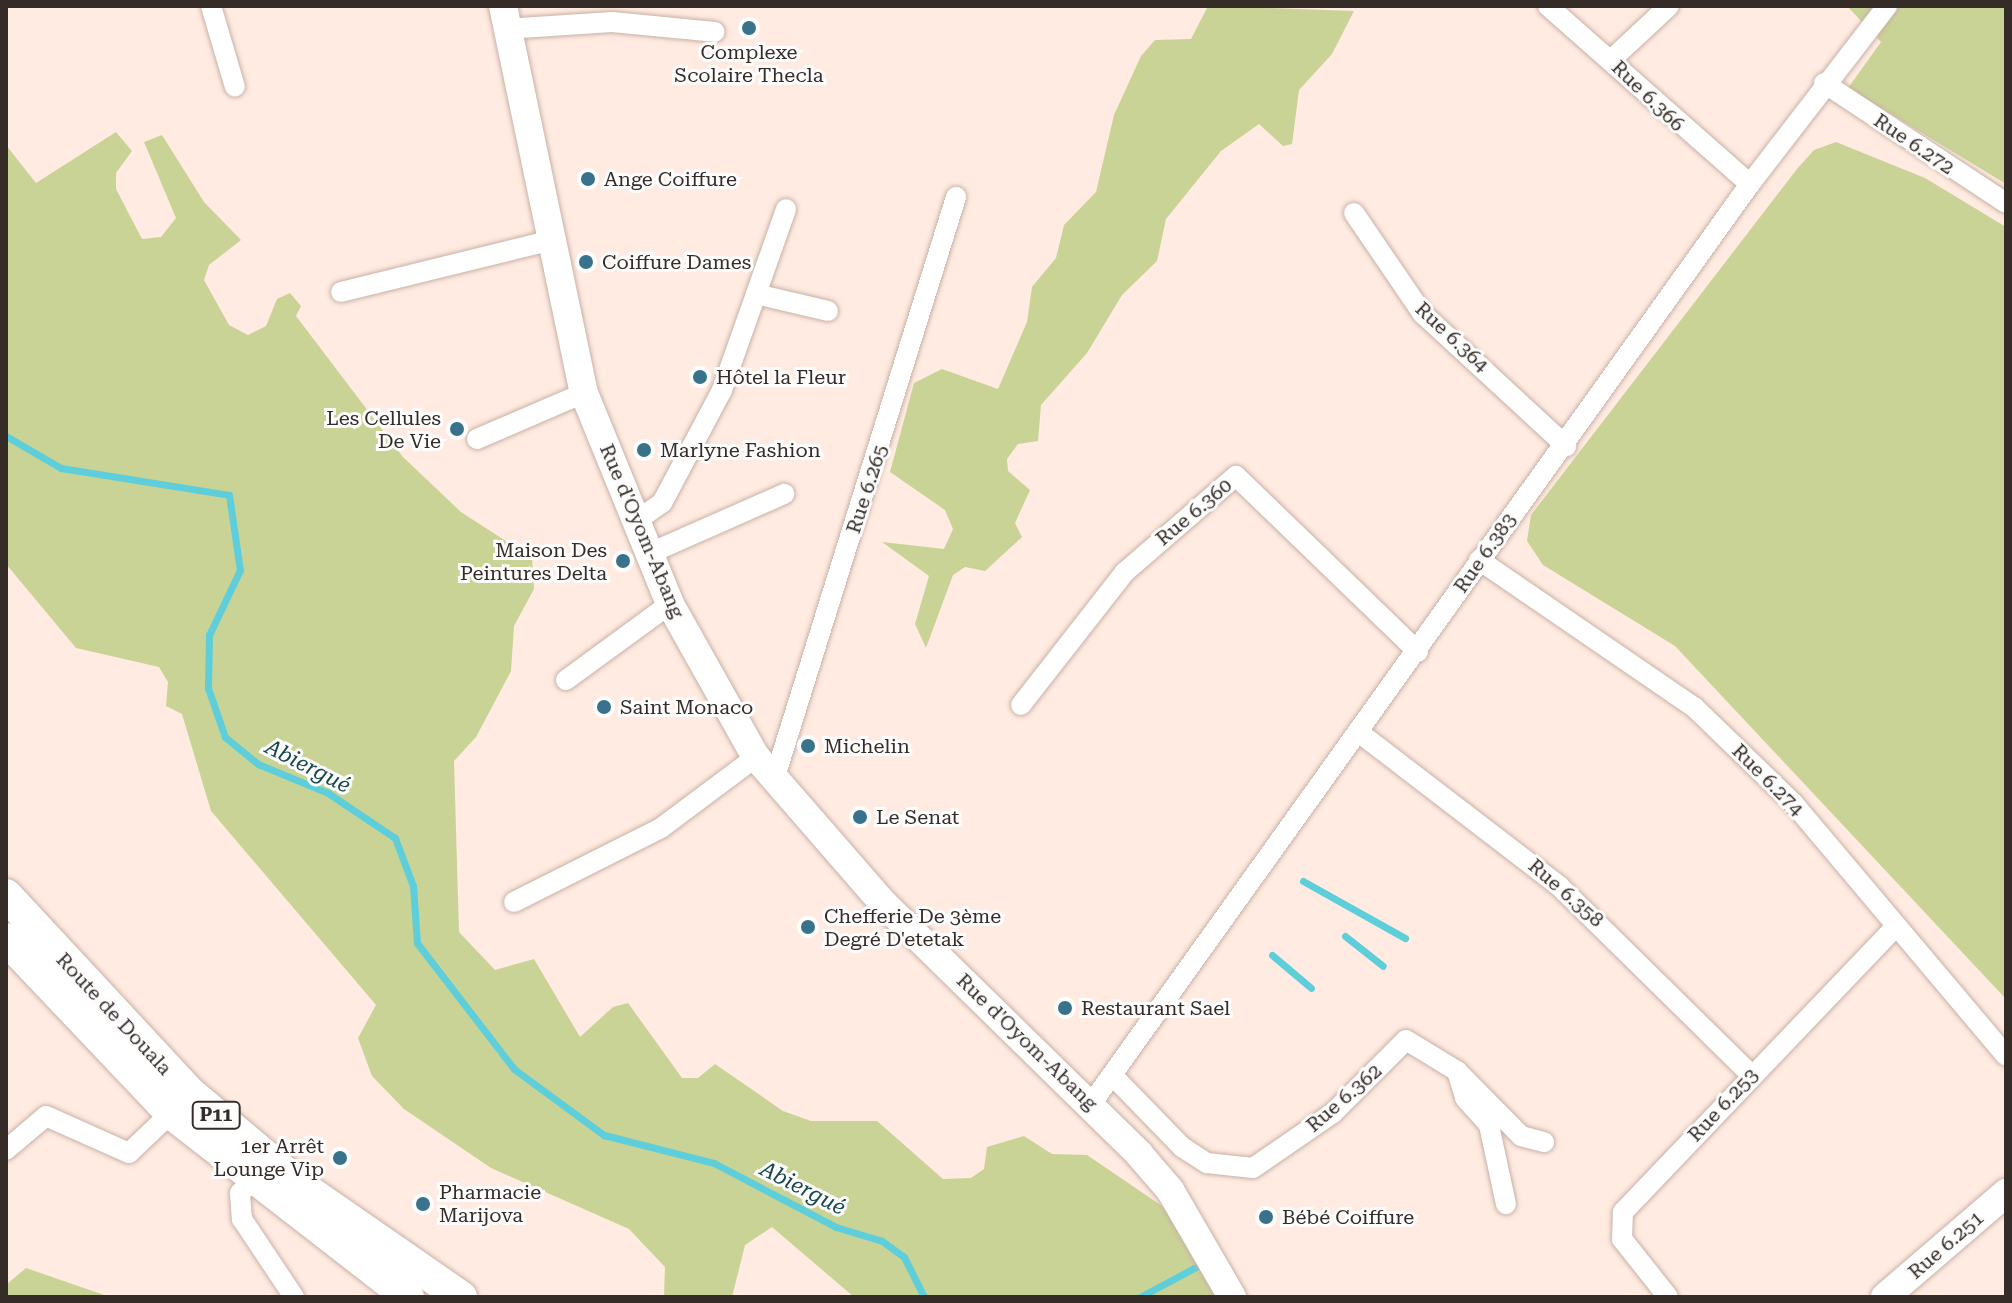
<!DOCTYPE html>
<html>
<head>
<meta charset="utf-8">
<style>
	body { margin:0 }
	#map { position:relative; width:2012px; height:1303px; overflow:hidden; background:#ffebe1; font-family:"Roboto Serif",serif }
	div>[style] { position:absolute }
	.green>* { inset:0; background:#cad396 }
	.stream>* { height:7px; margin:-3.5px; padding:0 3.5px; transform-origin:3.5px; border-radius:3.5px; background:#5dceda }
	.roads { filter:drop-shadow(0 0 2px #c9b1a6) drop-shadow(0 0 2px #c9b1a6) }
	.street>* { height:20px; margin:-10px; padding:0 10px; transform-origin:10px; border-radius:10px; background:#fff }
	.secondary>* { height:28px; margin:-14px; padding:0 14px; transform-origin:14px; border-radius:14px; background:#fff }
	.primary>* { height:32px; margin:-16px; padding:0 16px; transform-origin:16px; border-radius:16px; background:#fff }
	.dots>* { width:22px; height:22px; translate:-50% -50%; box-sizing:border-box; border:4px solid #fdfdfd; border-radius:50% }
	span { translate:-50% -50%; white-space:nowrap; text-align:center; line-height:1.15; -webkit-text-stroke:6px #fdfdfd; paint-order:stroke }
	.shield-label span { padding:2px 6px; background:#fdfdfd; border:2px solid; border-radius:6px; -webkit-text-stroke-width:0 }
	.shield-label { font-size:18px; color:#352c28; font-weight:700 }
	.poi-label { font-size:20px; color:#352c28 }
	.left { translate:0 -50%; text-align:left }
	.right { translate:-100% -50%; text-align:right }
	.street-label { font-size:20px; color:#352c28 }
	.water-label { font-size:22px; color:#16484e; font-style:italic }
	.frame { position:absolute; inset:0; border:8px solid #352c28; pointer-events:none }
</style>
</head>
<body>
<div id="map">
	<div class="green">
		<i style="clip-path:polygon(1208px 6px,1354px 11px,1332px 54px,1299px 90px,1292px 144px,1283px 146px,1259px 124px,1221px 151px,1166px 219px,1157px 261px,1122px 295px,1087px 353px,1041px 405px,1038px 441px,1018px 444px,1007px 459px,1008px 471px,1030px 490px,1015px 523px,1022px 537px,985px 571px,965px 567px,953px 575px,926px 648px,915px 624px,929px 576px,882px 542px,944px 549px,953px 529px,945px 510px,890px 472px,914px 383px,942px 369px,998px 389px,1027px 322px,1032px 287px,1056px 258px,1064px 225px,1096px 192px,1114px 115px,1141px 56px,1155px 40px,1191px 39px)"></i>
		<i style="clip-path:polygon(1847px 6px,2006px 6px,2006px 184px,1848px 88px,1881px 42px)"></i>
		<i style="clip-path:polygon(116px 132px,132px 151px,116px 173px,116px 189px,142px 239px,161px 237px,176px 218px,144px 142px,162px 135px,204px 202px,241px 240px,209px 265px,204px 280px,229px 325px,248px 335px,266px 326px,277px 299px,290px 293px,301px 306px,296px 316px,403px 457px,461px 512px,532px 558px,534px 589px,514px 626px,511px 671px,476px 737px,454px 761px,459px 932px,495px 970px,534px 959px,580px 1037px,613px 1007px,628px 1003px,682px 1078px,698px 1078px,715px 1064px,783px 1111px,811px 1121px,877px 1121px,943px 1179px,971px 1178px,984px 1169px,987px 1147px,1024px 1136px,1052px 1154px,1087px 1155px,1171px 1212px,1219px 1297px,854px 1297px,772px 1227px,745px 1245px,732px 1297px,664px 1297px,665px 1267px,629px 1229px,491px 1168px,404px 1109px,372px 1076px,358px 1038px,376px 1005px,211px 811px,182px 714px,166px 706px,168px 682px,159px 667px,76px 648px,6px 564px,6px 145px,36px 183px)"></i>
		<i style="clip-path:polygon(1836px 142px,1925px 178px,2006px 227px,2006px 999px,1675px 646px,1543px 565px,1527px 541px,1531px 515px,1797px 169px,1814px 150px)"></i>
		<i style="clip-path:polygon(26px 1268px,110px 1297px,6px 1297px,6px 1285px)"></i>
	</div>
	<div class="stream">
		<i style="left:6px;top:436px;width:64px;rotate:30.2deg"></i>
		<i style="left:61px;top:468px;width:170px;rotate:9.1deg"></i>
		<i style="left:229px;top:495px;width:76px;rotate:81.7deg"></i>
		<i style="left:240px;top:570px;width:72px;rotate:115.5deg"></i>
		<i style="left:209px;top:635px;width:53px;rotate:91.1deg"></i>
		<i style="left:208px;top:688px;width:52px;rotate:70.9deg"></i>
		<i style="left:225px;top:737px;width:43px;rotate:39.3deg"></i>
		<i style="left:258px;top:764px;width:76px;rotate:22.5deg"></i>
		<i style="left:328px;top:793px;width:81px;rotate:33.9deg"></i>
		<i style="left:395px;top:838px;width:51px;rotate:69.4deg"></i>
		<i style="left:413px;top:886px;width:57px;rotate:86deg"></i>
		<i style="left:417px;top:943px;width:159px;rotate:52.4deg"></i>
		<i style="left:514px;top:1069px;width:112px;rotate:36.3deg"></i>
		<i style="left:604px;top:1135px;width:114px;rotate:14.3deg"></i>
		<i style="left:714px;top:1163px;width:138px;rotate:27.7deg"></i>
		<i style="left:836px;top:1227px;width:48px;rotate:16.9deg"></i>
		<i style="left:882px;top:1241px;width:27px;rotate:36deg"></i>
		<i style="left:904px;top:1257px;width:45px;rotate:63.4deg"></i>
		<i style="left:1303px;top:881px;width:117px;rotate:29.2deg"></i>
		<i style="left:1345px;top:936px;width:48px;rotate:38.3deg"></i>
		<i style="left:1272px;top:955px;width:51px;rotate:40.2deg"></i>
		<i style="left:1140px;top:1297px;width:64px;rotate:-28.2deg"></i>
	</div>
	<div class="roads">
		<div class="street">
			<i style="left:211px;top:6px;width:84px;rotate:73.5deg"></i>
			<i style="left:1548px;top:6px;width:269px;rotate:41.4deg"></i>
			<i style="left:505px;top:29px;width:107px;rotate:-3.7deg"></i>
			<i style="left:612px;top:22px;width:103px;rotate:5.5deg"></i>
			<i style="left:1611px;top:60px;width:79px;rotate:-43deg"></i>
			<i style="left:1824px;top:83px;width:218px;rotate:33.4deg"></i>
			<i style="left:1354px;top:213px;width:122px;rotate:55.7deg"></i>
			<i style="left:1423px;top:314px;width:195px;rotate:42.7deg"></i>
			<i style="left:341px;top:292px;width:213px;rotate:-13.8deg"></i>
			<i style="left:756px;top:294px;width:74px;rotate:13.3deg"></i>
			<i style="left:477px;top:439px;width:116px;rotate:-23.3deg"></i>
			<i style="left:636px;top:521px;width:32px;rotate:-35deg"></i>
			<i style="left:662px;top:503px;width:128px;rotate:-62deg"></i>
			<i style="left:722px;top:390px;width:192px;rotate:-70.5deg"></i>
			<i style="left:648px;top:554px;width:149px;rotate:-23.8deg"></i>
			<i style="left:1479px;top:560px;width:260px;rotate:34.4deg"></i>
			<i style="left:1694px;top:707px;width:139px;rotate:44.1deg"></i>
			<i style="left:1794px;top:804px;width:329px;rotate:49.9deg"></i>
			<i style="left:566px;top:680px;width:129px;rotate:-36.2deg"></i>
			<i style="left:1021px;top:705px;width:169px;rotate:-52deg"></i>
			<i style="left:1125px;top:572px;width:147px;rotate:-40.9deg"></i>
			<i style="left:1236px;top:476px;width:253px;rotate:44deg"></i>
			<i style="left:1361px;top:734px;width:250px;rotate:37.5deg"></i>
			<i style="left:1559px;top:886px;width:269px;rotate:44.5deg"></i>
			<i style="left:774px;top:780px;width:611px;rotate:-72.66deg"></i>
			<i style="left:514px;top:902px;width:165px;rotate:-26.7deg"></i>
			<i style="left:661px;top:828px;width:119px;rotate:-36.8deg"></i>
			<i style="left:1457px;top:1071px;width:91px;rotate:45.4deg"></i>
			<i style="left:1521px;top:1136px;width:24px;rotate:15deg"></i>
			<i style="left:1113px;top:1076px;width:99px;rotate:45.8deg"></i>
			<i style="left:1182px;top:1147px;width:30px;rotate:33deg"></i>
			<i style="left:1207px;top:1163px;width:46px;rotate:6.2deg"></i>
			<i style="left:1253px;top:1168px;width:97px;rotate:-34.5deg"></i>
			<i style="left:1333px;top:1113px;width:103px;rotate:-45deg"></i>
			<i style="left:1406px;top:1040px;width:60px;rotate:31.3deg"></i>
			<i style="left:1457px;top:1071px;width:28px;rotate:73deg"></i>
			<i style="left:1465px;top:1098px;width:36px;rotate:48deg"></i>
			<i style="left:1489px;top:1125px;width:81px;rotate:77.9deg"></i>
			<i style="left:1091px;top:1104px;width:1132px;rotate:-54.39deg"></i>
			<i style="left:1750px;top:184px;width:225px;rotate:-52.4deg"></i>
			<i style="left:6px;top:1150px;width:52px;rotate:-40.4deg"></i>
			<i style="left:46px;top:1116px;width:91px;rotate:24deg"></i>
			<i style="left:129px;top:1153px;width:58px;rotate:-43.6deg"></i>
			<i style="left:252px;top:1181px;width:17px;rotate:135deg"></i>
			<i style="left:240px;top:1193px;width:26px;rotate:86deg"></i>
			<i style="left:242px;top:1219px;width:94px;rotate:56.3deg"></i>
			<i style="left:1668px;top:1297px;width:74px;rotate:-128.4deg"></i>
			<i style="left:1622px;top:1239px;width:27px;rotate:-88deg"></i>
			<i style="left:1623px;top:1212px;width:394px;rotate:-46.3deg"></i>
		</div>
		<div class="secondary">
			<i style="left:503px;top:6px;width:395px;rotate:78.2deg"></i>
			<i style="left:584px;top:393px;width:228px;rotate:67.8deg"></i>
			<i style="left:670px;top:604px;width:176px;rotate:60.7deg"></i>
			<i style="left:756px;top:757px;width:191px;rotate:49deg"></i>
			<i style="left:881px;top:901px;width:361px;rotate:44.4deg"></i>
			<i style="left:1139px;top:1154px;width:48px;rotate:49.3deg"></i>
			<i style="left:1170px;top:1190px;width:124px;rotate:59.9deg"></i>
			<i style="left:1885px;top:1297px;width:160px;rotate:-40.7deg"></i>
		</div>
		<div class="primary">
			<i style="left:6px;top:895px;width:270px;rotate:47.1deg"></i>
			<i style="left:190px;top:1093px;width:150px;rotate:39.9deg"></i>
			<i style="left:305px;top:1189px;width:190px;rotate:34.7deg"></i>
			<i style="left:6px;top:939px;width:240px;rotate:46.5deg"></i>
			<i style="left:171px;top:1113px;width:300px;rotate:37.8deg"></i>
		</div>
	</div>
	<div class="dots">
		<i style="left:749px;top:28px;background:#38738b"></i>
		<i style="left:588px;top:179px;background:#38738b"></i>
		<i style="left:586px;top:262px;background:#38738b"></i>
		<i style="left:700px;top:377px;background:#38738b"></i>
		<i style="left:457px;top:429px;background:#38738b"></i>
		<i style="left:644px;top:450px;background:#38738b"></i>
		<i style="left:623px;top:561px;background:#38738b"></i>
		<i style="left:604px;top:707px;background:#38738b"></i>
		<i style="left:808px;top:746px;background:#38738b"></i>
		<i style="left:860px;top:817px;background:#38738b"></i>
		<i style="left:808px;top:927px;background:#38738b"></i>
		<i style="left:1065px;top:1008px;background:#38738b"></i>
		<i style="left:340px;top:1158px;background:#38738b"></i>
		<i style="left:423px;top:1204px;background:#38738b"></i>
		<i style="left:1266px;top:1217px;background:#38738b"></i>
	</div>
	<div class="shield-label">
		<span style="left:216px;top:1115px">P11</span>
	</div>
	<div class="poi-label">
		<span style="left:749px;top:64px">Complexe<br>Scolaire Thecla</span>
		<span class="left" style="left:604px;top:179px">Ange Coiffure</span>
		<span class="left" style="left:602px;top:262px">Coiffure Dames</span>
		<span class="left" style="left:716px;top:377px">Hôtel la Fleur</span>
		<span class="right" style="left:441px;top:430px">Les Cellules<br>De Vie</span>
		<span class="left" style="left:660px;top:450px">Marlyne Fashion</span>
		<span class="right" style="left:607px;top:562px">Maison Des<br>Peintures Delta</span>
		<span class="left" style="left:620px;top:707px">Saint Monaco</span>
		<span class="left" style="left:824px;top:746px">Michelin</span>
		<span class="left" style="left:876px;top:817px">Le Senat</span>
		<span class="left" style="left:824px;top:928px">Chefferie De 3ème<br>Degré D'etetak</span>
		<span class="left" style="left:1081px;top:1008px">Restaurant Sael</span>
		<span class="right" style="left:324px;top:1158px">1er Arrêt<br>Lounge Vip</span>
		<span class="left" style="left:439px;top:1204px">Pharmacie<br>Marijova</span>
		<span class="left" style="left:1282px;top:1217px">Bébé Coiffure</span>
	</div>
	<div class="street-label">
		<span style="left:1648px;top:96px;rotate:44deg">Rue 6.366</span>
		<span style="left:1914px;top:144px;rotate:34deg">Rue 6.272</span>
		<span style="left:1452px;top:337px;rotate:43deg">Rue 6.364</span>
		<span style="left:867px;top:489px;rotate:-72deg">Rue 6.265</span>
		<span style="left:1194px;top:512px;rotate:-40deg">Rue 6.360</span>
		<span style="left:642px;top:531px;rotate:67deg">Rue d'Oyom-Abang</span>
		<span style="left:1485px;top:553px;rotate:-55deg">Rue 6.383</span>
		<span style="left:1768px;top:780px;rotate:45deg">Rue 6.274</span>
		<span style="left:1566px;top:893px;rotate:41deg">Rue 6.358</span>
		<span style="left:114px;top:1014px;rotate:47deg">Route de Douala</span>
		<span style="left:1027px;top:1042px;rotate:44deg">Rue d'Oyom-Abang</span>
		<span style="left:1344px;top:1098px;rotate:-41deg">Rue 6.362</span>
		<span style="left:1723px;top:1105px;rotate:-47deg">Rue 6.253</span>
		<span style="left:1946px;top:1245px;rotate:-41deg">Rue 6.251</span>
	</div>
	<div class="water-label">
		<span style="left:308px;top:766px;rotate:27deg">Abiergué</span>
		<span style="left:803px;top:1188px;rotate:27deg">Abiergué</span>
	</div>
	<div class="frame"></div>
</div>
</body>
</html>
